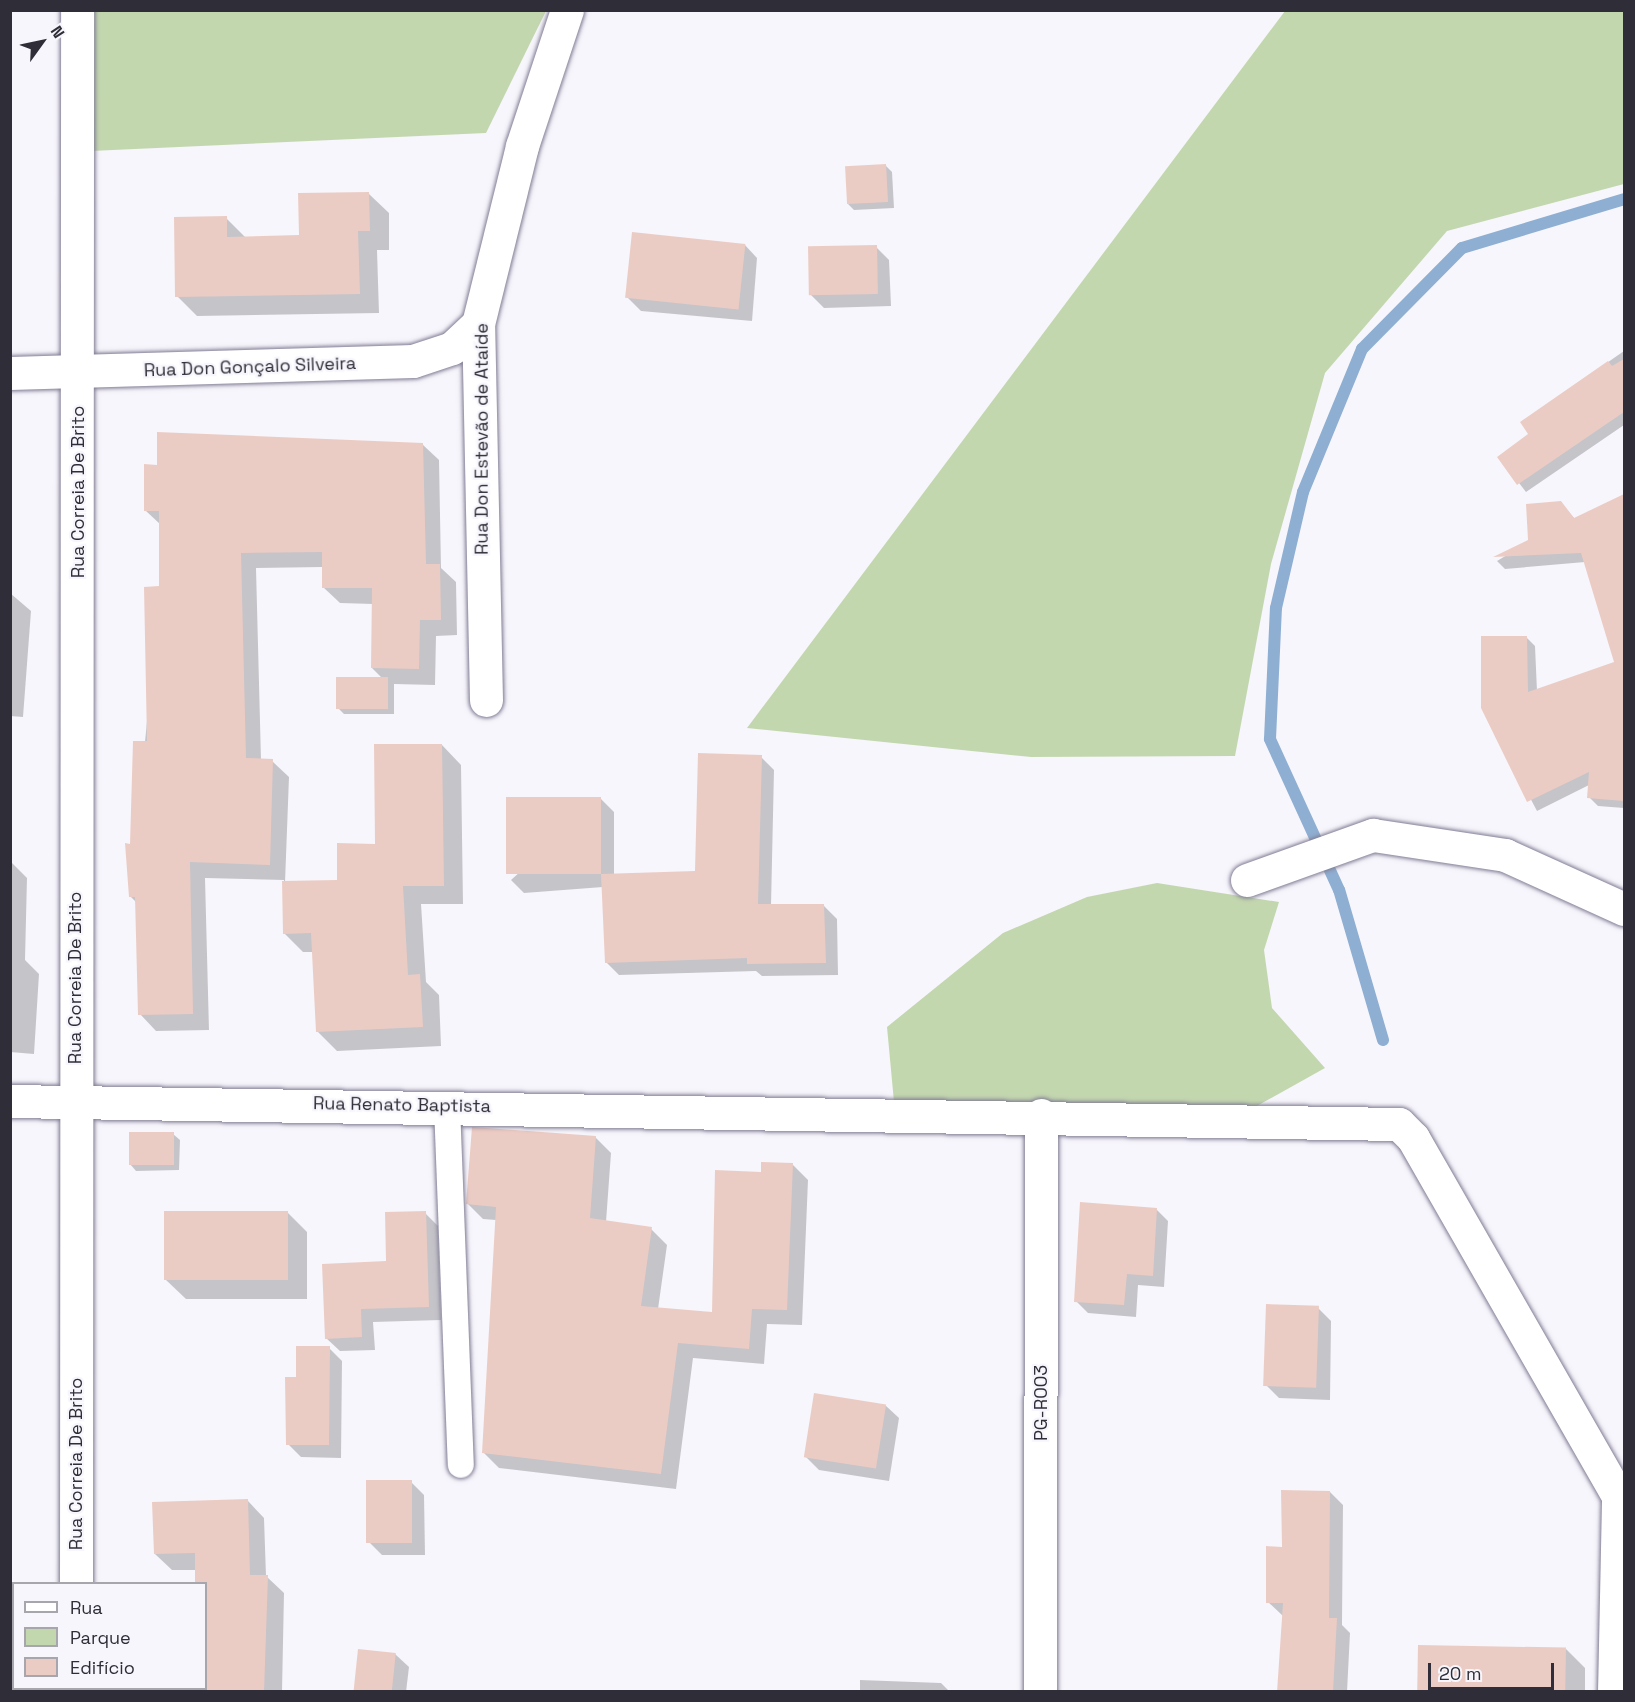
<!DOCTYPE html>
<html>
<head>
<meta charset="utf-8">
<style>
	body { margin:0 }
	#map { position:relative; width:1635px; height:1702px; overflow:hidden; background:#f7f6fc; font-family:"Space Grotesk",sans-serif }
	div>[style] { position:absolute }
	.green>* { inset:0; background:#c3d7af }
	.shadow>* { inset:0; background:#0003 }
	.stream>* { height:12px; margin:-6px; padding:0 6px; transform-origin:6px; border-radius:6px; background:#8eafd2 }
	.building>* { inset:0; background:#ebccc4; transform-origin:0 0 }
	.roads { filter:drop-shadow(0 0 2px #807c94) drop-shadow(0 0 2px #807c94) }
	.service>* { height:26px; margin:-13px; padding:0 13px; transform-origin:13px; border-radius:13px; background:#fff }
	.minor>* { height:33px; margin:-16.5px; padding:0 16.5px; transform-origin:16.5px; border-radius:16.5px; background:#fff }
	.tertiary>* { height:33px; margin:-16.5px; padding:0 16.5px; transform-origin:16.5px; border-radius:16.5px; background:#fff }
	span { translate:-50% -50%; white-space:nowrap; text-align:center; line-height:1.15; -webkit-text-stroke:4.5px #f7f6fc; paint-order:stroke }
	.street-label { font-size:18px; color:#2f2d37 }
	.frame { position:absolute; inset:0; border:12px solid #2f2d37; pointer-events:none }
	.legend { position:absolute; left:12px; top:1582px; width:195px; height:108px; box-sizing:border-box; background:#f7f6fc; border:2px solid #a7a6ad; margin:0; padding:8px 10px; list-style:none; font-size:18px; color:#2f2d37 }
	.legend li { display:flex; align-items:center; gap:12px; height:30px }
	.legend b { width:30px; border:2px solid #a7a6ad }
	.north { position:absolute; left:12px; top:12px; width:60px; height:60px; -webkit-text-stroke:4px #f7f6fc; paint-order:stroke; rotate:57deg; font-size:16px; font-weight:700; line-height:24px; text-align:center; color:#2f2d37 }
	.north::after { content:''; display:block; margin:auto; width:21px; height:27px; background:#2f2d37; clip-path:polygon(50% 0,100% 100%,50% 72%,0 100%) }
	.scale { position:absolute; left:1428px; top:1663px; width:126px; height:27px; box-sizing:border-box; border:3px solid #2f2d37; border-top:0; padding-left:8px; font-size:18px; line-height:21px; white-space:nowrap; color:#2f2d37; -webkit-text-stroke:4px #f7f6fc; paint-order:stroke }
</style>
</head>
<body>
<div id="map">
	<div class="green">
		<i style="clip-path:polygon(91px 11px,546px 11px,486px 133px,91px 151px)"></i>
		<i style="clip-path:polygon(1285px 11px,1624px 11px,1624px 184px,1447px 231px,1325px 373px,1271px 564px,1235px 756px,1031px 757px,747px 728px)"></i>
		<i style="clip-path:polygon(1157px 883px,1279px 902px,1264px 950px,1272px 1008px,1325px 1068px,1230px 1121px,894px 1102px,887px 1027px,1003px 933px,1087px 897px)"></i>
	</div>
	<div class="shadow">
		<i style="clip-path:polygon(886px 166px,892px 172px,894px 208px,854px 210px,848px 204px)"></i>
		<i style="clip-path:polygon(369px 194px,389px 213px,389px 250px,377px 250px,379px 313px,197px 316px,177px 296px,226px 218px,246px 238px,301px 237px)"></i>
		<i style="clip-path:polygon(744px 244px,757px 258px,752px 321px,641px 311px,627px 297px)"></i>
		<i style="clip-path:polygon(876px 247px,889px 260px,891px 306px,824px 308px,811px 295px)"></i>
		<i style="clip-path:polygon(1624px 351px,1624px 425px,1526px 492px,1499px 457px,1530px 435px,1522px 422px)"></i>
		<i style="clip-path:polygon(422px 444px,439px 460px,441px 568px,456px 582px,457px 635px,436px 636px,435px 685px,394px 684px,394px 714px,344px 714px,338px 708px,383px 679px,372px 668px,373px 604px,340px 603px,323px 587px,323px 567px,256px 568px,261px 760px,272px 761px,289px 777px,285px 883px,339px 882px,377px 845px,442px 745px,461px 765px,463px 904px,421px 904px,426px 982px,439px 995px,441px 1046px,337px 1051px,317px 1031px,314px 952px,303px 952px,284px 933px,284px 880px,205px 878px,209px 1030px,156px 1031px,140px 1014px,137px 903px,130px 896px,160px 588px,161px 525px,146px 511px,158px 466px)"></i>
		<i style="clip-path:polygon(1623px 496px,1624px 808px,1598px 806px,1589px 797px,1589px 785px,1537px 811px,1483px 708px,1526px 637px,1535px 646px,1537px 691px,1616px 663px,1585px 562px,1505px 569px,1497px 561px,1530px 541px,1560px 502px,1575px 519px)"></i>
		<i style="clip-path:polygon(10px 593px,31px 611px,23px 717px,10px 716px)"></i>
		<i style="clip-path:polygon(761px 757px,774px 770px,771px 906px,824px 906px,837px 919px,838px 975px,762px 976px,756px 971px,619px 975px,606px 962px,603px 887px,524px 893px,511px 880px,601px 799px,614px 812px,614px 875px,696px 872px)"></i>
		<i style="clip-path:polygon(10px 861px,27px 878px,25px 960px,39px 974px,34px 1054px,10px 1052px)"></i>
		<i style="clip-path:polygon(173px 1134px,180px 1140px,179px 1170px,136px 1171px,130px 1164px)"></i>
		<i style="clip-path:polygon(595px 1137px,611px 1153px,606px 1222px,651px 1229px,667px 1245px,658px 1309px,713px 1314px,762px 1173px,792px 1164px,808px 1180px,802px 1325px,767px 1324px,764px 1364px,693px 1358px,676px 1489px,499px 1468px,483px 1452px,496px 1220px,483px 1219px,467px 1203px)"></i>
		<i style="clip-path:polygon(1156px 1209px,1168px 1221px,1164px 1287px,1138px 1285px,1136px 1317px,1088px 1313px,1076px 1301px)"></i>
		<i style="clip-path:polygon(287px 1212px,307px 1232px,307px 1299px,186px 1299px,166px 1280px)"></i>
		<i style="clip-path:polygon(425px 1213px,438px 1226px,441px 1320px,373px 1322px,375px 1350px,340px 1351px,326px 1338px)"></i>
		<i style="clip-path:polygon(1318px 1308px,1331px 1321px,1330px 1400px,1279px 1398px,1266px 1385px)"></i>
		<i style="clip-path:polygon(329px 1348px,342px 1361px,341px 1458px,301px 1457px,288px 1444px,298px 1378px)"></i>
		<i style="clip-path:polygon(885px 1405px,899px 1418px,889px 1481px,819px 1470px,806px 1457px)"></i>
		<i style="clip-path:polygon(411px 1482px,424px 1495px,425px 1555px,382px 1555px,369px 1542px)"></i>
		<i style="clip-path:polygon(1330px 1492px,1343px 1505px,1342px 1625px,1350px 1633px,1347px 1692px,1279px 1692px,1283px 1616px,1268px 1602px,1283px 1548px)"></i>
		<i style="clip-path:polygon(248px 1501px,264px 1518px,266px 1576px,284px 1593px,282px 1692px,174px 1692px,206px 1688px,206px 1584px,196px 1570px,172px 1570px,155px 1554px)"></i>
		<i style="clip-path:polygon(1566px 1649px,1585px 1668px,1585px 1692px,1419px 1692px)"></i>
		<i style="clip-path:polygon(395px 1654px,409px 1667px,406px 1692px,355px 1692px)"></i>
		<i style="clip-path:polygon(860px 1680px,941px 1683px,950px 1692px,860px 1692px)"></i>
	</div>
	<div class="stream">
		<i style="left:1383px;top:1040px;width:156px;rotate:-106.3deg"></i>
		<i style="left:1339px;top:890px;width:166px;rotate:-114.6deg"></i>
		<i style="left:1270px;top:739px;width:131px;rotate:-87.4deg"></i>
		<i style="left:1276px;top:608px;width:119px;rotate:-76.9deg"></i>
		<i style="left:1303px;top:492px;width:155px;rotate:-67.6deg"></i>
		<i style="left:1362px;top:349px;width:142px;rotate:-45.3deg"></i>
		<i style="left:1462px;top:248px;width:169px;rotate:-16.8deg"></i>
	</div>
	<div class="building">
		<i style="left:886px;top:164px;width:38px;height:41px;rotate:87deg"></i>
		<i style="clip-path:polygon(369px 192px,370px 231px,358px 231px,360px 294px,175px 297px,174px 217px,227px 216px,227px 237px,299px 235px,298px 193px)"></i>
		<i style="left:632px;top:232px;width:114px;height:66px;rotate:6deg"></i>
		<i style="left:877px;top:245px;width:49px;height:69px;rotate:89deg"></i>
		<i style="clip-path:polygon(1624px 359px,1624px 412px,1517px 485px,1497px 457px,1528px 434px,1520px 422px,1608px 361px,1612px 366px)"></i>
		<i style="clip-path:polygon(157px 432px,423px 443px,426px 564px,440px 564px,441px 620px,420px 620px,419px 669px,371px 668px,372px 588px,322px 588px,322px 552px,241px 553px,246px 758px,273px 759px,270px 865px,190px 862px,193px 1014px,138px 1015px,135px 897px,129px 897px,125px 843px,130px 844px,133px 741px,147px 741px,144px 587px,159px 586px,159px 511px,144px 511px,144px 464px,157px 465px)"></i>
		<i style="clip-path:polygon(1624px 494px,1624px 801px,1587px 798px,1589px 772px,1527px 802px,1481px 708px,1481px 636px,1527px 636px,1528px 692px,1614px 662px,1581px 553px,1493px 557px,1528px 540px,1526px 504px,1561px 501px,1574px 518px)"></i>
		<i style="left:336px;top:677px;width:52px;height:32px"></i>
		<i style="clip-path:polygon(374px 744px,442px 744px,444px 886px,403px 886px,408px 975px,420px 974px,423px 1027px,316px 1032px,311px 933px,283px 934px,282px 881px,337px 880px,337px 843px,375px 844px)"></i>
		<i style="clip-path:polygon(698px 753px,762px 755px,758px 904px,824px 904px,826px 963px,747px 964px,747px 958px,605px 963px,601px 874px,695px 871px)"></i>
		<i style="left:601px;top:797px;width:77px;height:95px;rotate:90deg"></i>
		<i style="clip-path:polygon(472px 1127px,596px 1136px,590px 1218px,652px 1227px,641px 1306px,712px 1312px,715px 1170px,761px 1172px,761px 1162px,793px 1163px,787px 1310px,752px 1309px,749px 1349px,678px 1343px,661px 1474px,482px 1453px,496px 1207px,466px 1204px)"></i>
		<i style="left:129px;top:1132px;width:45px;height:33px"></i>
		<i style="clip-path:polygon(1080px 1202px,1157px 1208px,1153px 1276px,1127px 1274px,1124px 1305px,1074px 1302px)"></i>
		<i style="left:288px;top:1211px;width:69px;height:124px;rotate:90deg"></i>
		<i style="clip-path:polygon(426px 1211px,429px 1307px,361px 1309px,362px 1337px,325px 1339px,322px 1264px,386px 1261px,385px 1212px)"></i>
		<i style="left:1266px;top:1304px;width:53px;height:82px;rotate:2deg"></i>
		<i style="clip-path:polygon(296px 1346px,330px 1346px,329px 1445px,286px 1445px,285px 1377px,296px 1377px)"></i>
		<i style="left:814px;top:1393px;width:73px;height:65px;rotate:9deg"></i>
		<i style="left:366px;top:1480px;width:46px;height:63px"></i>
		<i style="clip-path:polygon(1281px 1490px,1330px 1491px,1329px 1618px,1337px 1618px,1333px 1692px,1277px 1692px,1283px 1603px,1266px 1603px,1266px 1546px,1282px 1547px)"></i>
		<i style="clip-path:polygon(248px 1499px,250px 1575px,268px 1575px,264px 1692px,206px 1692px,206px 1584px,195px 1584px,195px 1553px,154px 1554px,152px 1502px)"></i>
		<i style="left:1418px;top:1645px;width:148px;height:47px;rotate:1deg"></i>
		<i style="left:358px;top:1649px;width:38px;height:43px;rotate:6deg"></i>
	</div>
	<div class="roads">
		<div class="service">
			<i style="left:447px;top:1106px;width:359px;rotate:87.8deg"></i>
		</div>
		<div class="minor">
			<i style="left:10px;top:373px;width:403px;rotate:-1.7deg"></i>
			<i style="left:413px;top:361px;width:41px;rotate:-18.4deg"></i>
			<i style="left:452px;top:348px;width:35px;rotate:-43deg"></i>
			<i style="left:486px;top:700px;width:376px;rotate:-91.2deg"></i>
			<i style="left:478px;top:324px;width:183px;rotate:-76.1deg"></i>
			<i style="left:522px;top:146px;width:143px;rotate:-71.7deg"></i>
			<i style="left:1247px;top:880px;width:134px;rotate:-19.7deg"></i>
			<i style="left:1373px;top:835px;width:134px;rotate:8.6deg"></i>
			<i style="left:1505px;top:855px;width:131px;rotate:24.4deg"></i>
			<i style="left:10px;top:1101px;width:1389px;rotate:0.95deg"></i>
			<i style="left:1399px;top:1124px;width:20px;rotate:45deg"></i>
			<i style="left:1413px;top:1138px;width:424px;rotate:60.2deg"></i>
			<i style="left:1040px;top:1692px;width:577px;rotate:-89.9deg"></i>
			<i style="left:1614px;top:1692px;width:196px;rotate:-88.8deg"></i>
		</div>
		<div class="tertiary">
			<i style="left:76px;top:1584px;width:1574px;rotate:-89.96deg"></i>
			<i style="left:77px;top:1688px;width:4px;rotate:90deg"></i>
		</div>
	</div>
	<div class="street-label">
		<span style="left:250px;top:367px;rotate:-2deg">Rua Don Gonçalo Silveira</span>
		<span style="left:482px;top:439px;rotate:-90deg">Rua Don Estevão de Ataíde</span>
		<span style="left:78px;top:492px;rotate:-90deg">Rua Correia De Brito</span>
		<span style="left:75px;top:978px;rotate:-90deg">Rua Correia De Brito</span>
		<span style="left:402px;top:1105px;rotate:1deg">Rua Renato Baptista</span>
		<span style="left:1041px;top:1403px;rotate:-90deg">PG-R003</span>
		<span style="left:76px;top:1464px;rotate:-90deg">Rua Correia De Brito</span>
	</div>
	<div class="frame"></div>
	<ul class="legend">
	<li><b style="height:8px;background:#fff"></b>Rua</li>
	<li><b style="height:16px;background:#c3d7af"></b>Parque</li>
	<li><b style="height:16px;background:#ebccc4"></b>Edifício</li>
	</ul>
	<div class="north">N</div>
	<div class="scale">20 m</div>
</div>
</body>
</html>
